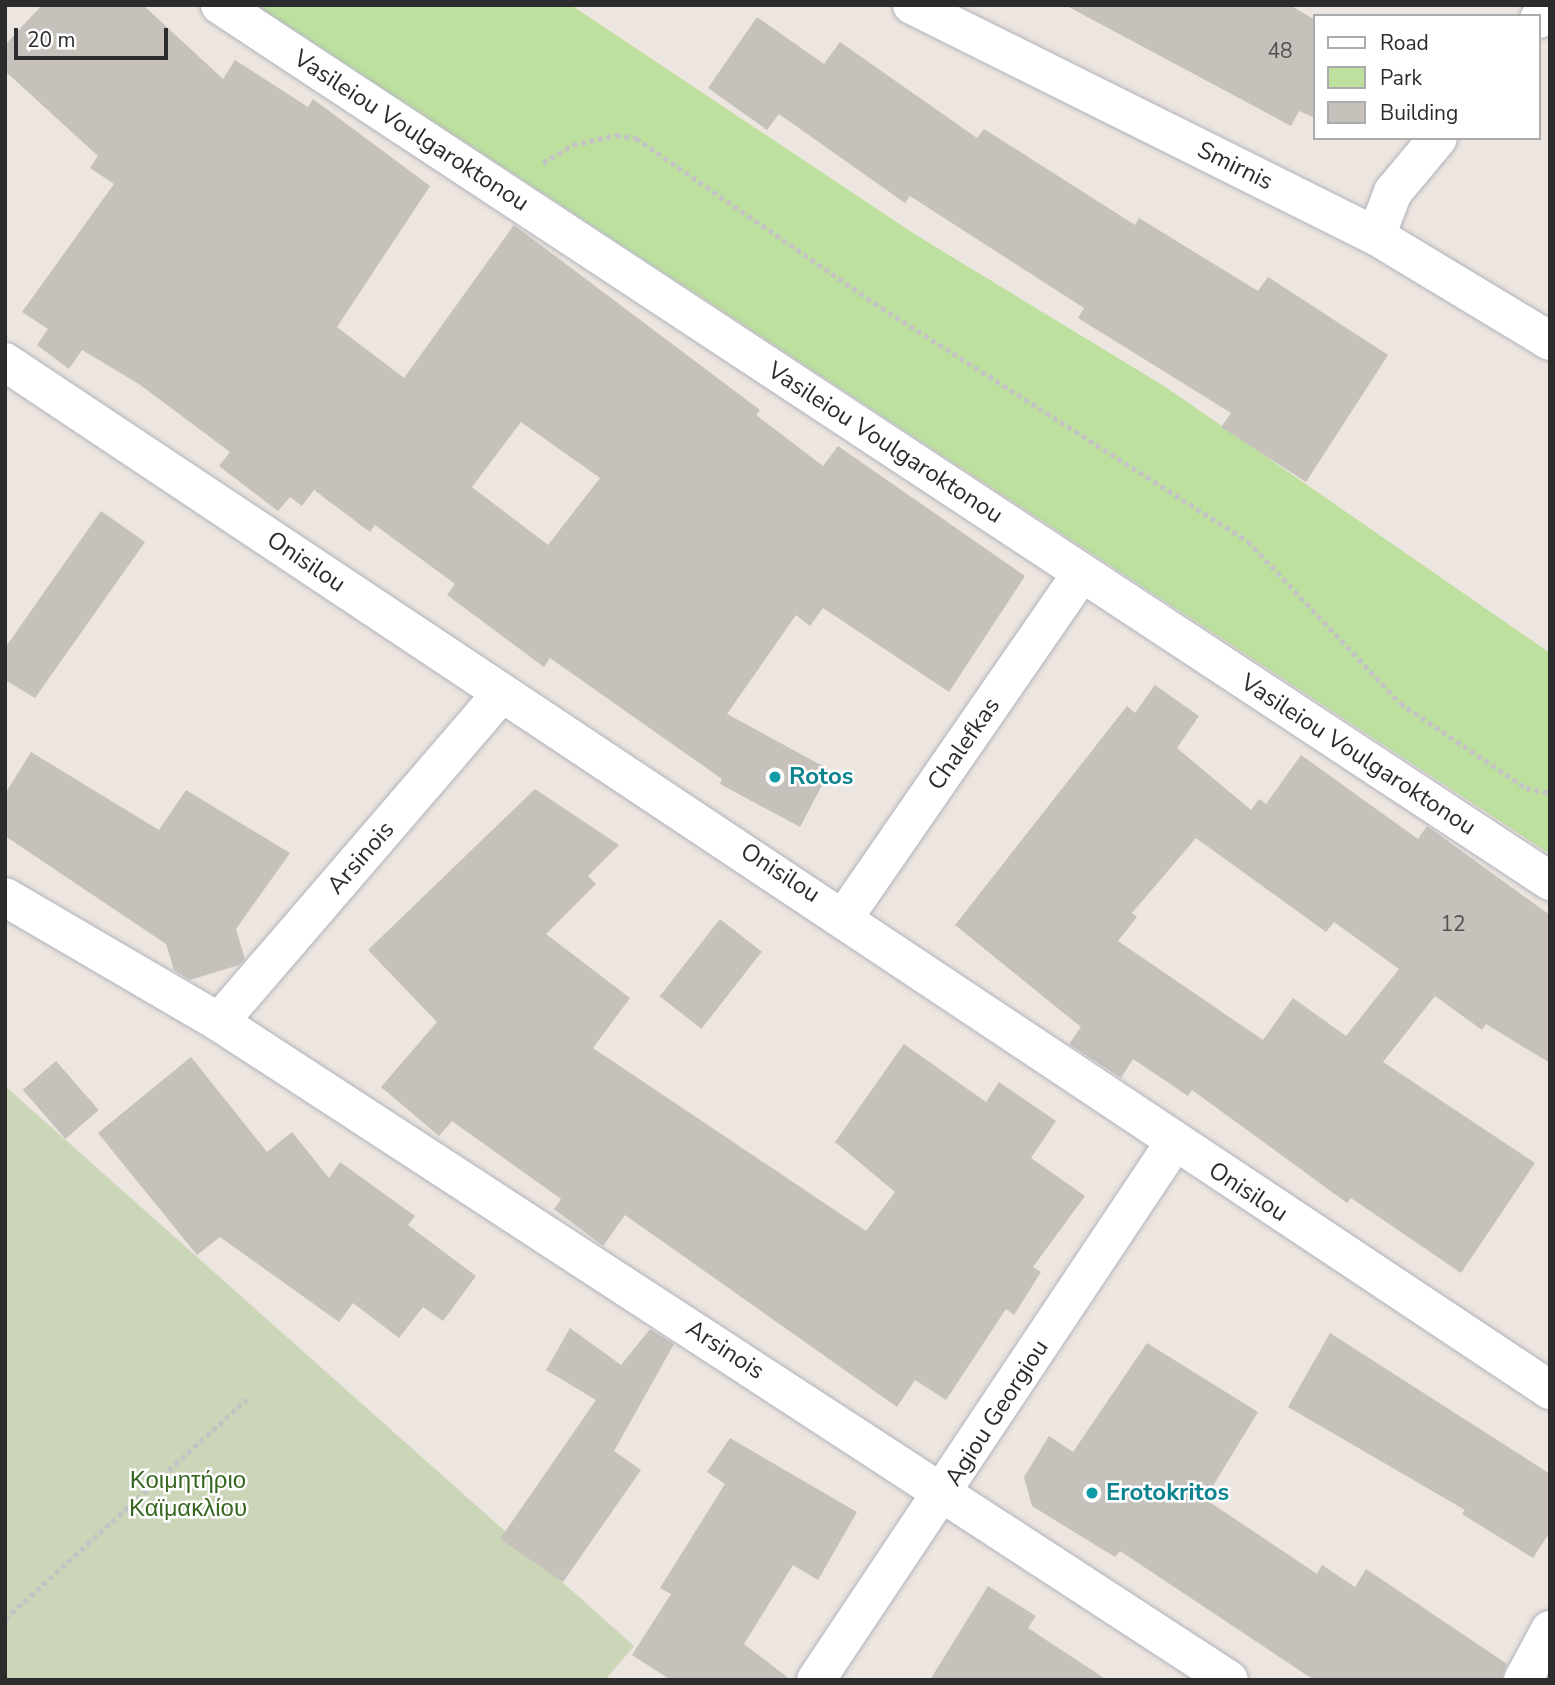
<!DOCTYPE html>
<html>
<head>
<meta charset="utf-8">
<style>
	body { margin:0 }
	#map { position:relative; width:1555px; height:1685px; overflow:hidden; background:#ede5df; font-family:"Nunito Sans",sans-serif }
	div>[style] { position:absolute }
	.green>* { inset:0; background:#bde09f }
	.cemetery>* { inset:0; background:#cad6b7 }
	.building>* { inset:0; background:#c6c1bb; transform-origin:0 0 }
	.path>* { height:4.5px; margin-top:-2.25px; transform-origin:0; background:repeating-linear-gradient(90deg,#c4c4c4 0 5px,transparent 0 8.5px) }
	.roads { filter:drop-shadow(0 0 2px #b0b3bc) drop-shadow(0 0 2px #b0b3bc) }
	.minor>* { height:38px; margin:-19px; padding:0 19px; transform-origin:19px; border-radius:19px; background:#fff }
	.dots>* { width:19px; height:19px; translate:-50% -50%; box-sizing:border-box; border:4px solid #fff; border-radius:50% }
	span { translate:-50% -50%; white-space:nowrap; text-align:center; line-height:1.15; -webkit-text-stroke:5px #fff; paint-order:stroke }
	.number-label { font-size:21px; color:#525150 }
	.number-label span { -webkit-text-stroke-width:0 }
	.street-label { font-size:24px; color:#2c2c2c }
	.culture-label { font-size:24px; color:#0d838f; font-weight:700 }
	.left { translate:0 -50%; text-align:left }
	.park-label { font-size:24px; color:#36661f }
	.frame { position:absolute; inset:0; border:7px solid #2c2c2c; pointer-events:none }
	.legend { position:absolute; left:1313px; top:14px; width:228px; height:126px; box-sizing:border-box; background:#fff; border:2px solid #ababab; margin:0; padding:9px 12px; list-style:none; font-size:21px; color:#2c2c2c }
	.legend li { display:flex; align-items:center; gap:14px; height:35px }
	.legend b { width:35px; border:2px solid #ababab }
	.scale { position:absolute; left:14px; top:28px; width:154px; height:32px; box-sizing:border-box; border:4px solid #2c2c2c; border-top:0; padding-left:9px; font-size:21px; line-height:24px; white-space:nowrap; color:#2c2c2c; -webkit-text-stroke:5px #fff; paint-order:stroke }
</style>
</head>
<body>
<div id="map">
	<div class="green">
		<i style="clip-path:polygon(256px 5px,571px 5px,916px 235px,1164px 386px,1550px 653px,1550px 854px)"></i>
	</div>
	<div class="cemetery">
		<i style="clip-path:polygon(5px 1086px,634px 1646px,605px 1680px,5px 1680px)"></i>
	</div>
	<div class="building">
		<i style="clip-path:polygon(evenodd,42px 5px,143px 5px,223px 79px,235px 60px,308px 107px,313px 99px,430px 186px,337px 327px,404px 378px,514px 225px,760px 410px,756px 415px,823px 466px,838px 446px,1025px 576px,949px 692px,823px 608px,810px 626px,796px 615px,727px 714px,830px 770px,800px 827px,720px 784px,722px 779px,550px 658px,544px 667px,447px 595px,455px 584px,375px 525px,370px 532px,314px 490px,302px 506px,290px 497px,278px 511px,219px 466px,230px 452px,139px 384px,82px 350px,69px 369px,37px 345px,48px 329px,22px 312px,114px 184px,90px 168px,98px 156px,5px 71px,5px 45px,42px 5px,521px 422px,600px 478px,548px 545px,472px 487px,521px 422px)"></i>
		<i style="clip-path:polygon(1065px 5px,1290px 5px,1315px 20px,1315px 118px,1299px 111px,1291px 126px)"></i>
		<i style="clip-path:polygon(757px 17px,824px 64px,840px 42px,977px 138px,984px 129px,1135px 225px,1139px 218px,1258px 291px,1268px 277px,1388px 355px,1306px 482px,1221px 427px,1231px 413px,1078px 318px,1084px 308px,910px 196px,905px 203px,779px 114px,767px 130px,708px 88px)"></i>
		<i style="clip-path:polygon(101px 511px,145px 542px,35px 698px,5px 680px,5px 648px)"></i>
		<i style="clip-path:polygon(evenodd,1155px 685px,1199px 716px,1177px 748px,1251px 810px,1259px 799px,1266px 804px,1301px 755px,1418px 839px,1427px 826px,1550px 915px,1550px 1063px,1486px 1024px,1482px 1030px,1435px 996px,1383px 1062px,1535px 1163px,1461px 1273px,1351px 1198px,1347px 1203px,1192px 1090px,1188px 1096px,1133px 1059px,1121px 1078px,1069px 1044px,1081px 1027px,955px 925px,1127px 706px,1135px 713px,1155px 685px,1196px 838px,1326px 932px,1334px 922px,1399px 969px,1346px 1036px,1293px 998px,1263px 1040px,1118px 941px,1137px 917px,1132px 913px,1196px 838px)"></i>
		<i style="clip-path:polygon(31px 752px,159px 830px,186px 790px,290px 853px,236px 929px,245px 959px,239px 965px,190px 980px,174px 970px,166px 944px,5px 836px,5px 794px)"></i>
		<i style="clip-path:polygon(535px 789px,619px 845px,588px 876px,596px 884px,546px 934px,630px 998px,593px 1048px,866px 1231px,895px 1192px,835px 1142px,904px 1044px,986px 1102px,999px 1082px,1056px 1121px,1031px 1158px,1085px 1196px,1033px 1267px,1041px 1272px,1014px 1315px,1006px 1309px,946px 1400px,915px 1380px,897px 1407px,625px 1215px,603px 1246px,554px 1209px,561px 1199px,452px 1121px,439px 1136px,381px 1087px,437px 1022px,368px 950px)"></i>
		<i style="left:720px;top:919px;width:53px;height:98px;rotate:38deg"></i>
		<i style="clip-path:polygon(191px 1057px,267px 1152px,292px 1132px,329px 1178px,340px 1162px,415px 1216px,408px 1225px,476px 1276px,443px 1321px,423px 1307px,399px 1338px,353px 1303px,339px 1322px,220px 1237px,197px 1255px,98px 1133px)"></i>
		<i style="left:56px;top:1061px;width:65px;height:44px;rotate:49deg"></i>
		<i style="clip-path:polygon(570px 1328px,621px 1365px,650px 1329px,674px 1344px,614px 1451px,641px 1470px,563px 1582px,500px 1539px,596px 1400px,546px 1370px)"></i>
		<i style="clip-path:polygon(1330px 1333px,1550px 1474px,1550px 1532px,1533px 1558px,1462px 1514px,1465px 1510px,1288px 1407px)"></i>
		<i style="clip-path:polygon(1147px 1343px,1258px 1412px,1205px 1499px,1317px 1574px,1322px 1565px,1355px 1587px,1366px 1569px,1507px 1664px,1501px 1680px,1314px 1680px,1120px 1551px,1115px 1557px,1032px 1506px,1024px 1477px,1049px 1436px,1073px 1452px)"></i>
		<i style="clip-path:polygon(730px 1438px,857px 1512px,818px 1580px,793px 1565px,744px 1644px,791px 1680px,671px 1680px,632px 1655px,671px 1594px,660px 1588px,725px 1484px,707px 1472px)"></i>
		<i style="clip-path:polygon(988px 1586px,1036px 1616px,1028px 1628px,1107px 1680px,930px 1680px)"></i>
	</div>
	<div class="path">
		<i style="left:543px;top:163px;width:35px;rotate:-31deg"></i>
		<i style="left:573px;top:145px;width:44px;rotate:-13.1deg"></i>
		<i style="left:616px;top:135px;width:20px;rotate:9deg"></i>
		<i style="left:636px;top:138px;width:290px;rotate:34.7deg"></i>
		<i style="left:874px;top:303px;width:443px;rotate:32.5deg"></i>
		<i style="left:1248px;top:541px;width:222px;rotate:46.8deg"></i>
		<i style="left:1400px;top:703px;width:152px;rotate:34deg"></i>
		<i style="left:1526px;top:788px;width:25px;rotate:12deg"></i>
		<i style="left:5px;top:1619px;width:327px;rotate:-42.3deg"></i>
	</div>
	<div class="roads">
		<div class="minor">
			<i style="left:220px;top:5px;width:1593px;rotate:33.37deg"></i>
			<i style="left:912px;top:5px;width:518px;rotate:26.47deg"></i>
			<i style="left:1376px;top:236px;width:203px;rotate:31.1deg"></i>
			<i style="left:1539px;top:19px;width:17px;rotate:-50deg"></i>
			<i style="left:1376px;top:236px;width:47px;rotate:-68.9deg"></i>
			<i style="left:1393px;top:192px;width:70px;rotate:-50.2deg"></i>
			<i style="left:5px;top:362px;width:1856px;rotate:33.64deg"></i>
			<i style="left:5px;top:897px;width:248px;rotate:30.3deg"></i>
			<i style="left:219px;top:1022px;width:1205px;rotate:33.08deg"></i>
			<i style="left:845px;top:916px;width:417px;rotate:-55.4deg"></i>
			<i style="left:219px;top:1022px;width:434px;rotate:-49.3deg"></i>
			<i style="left:816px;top:1680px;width:645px;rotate:-56.31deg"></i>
			<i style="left:1523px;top:1680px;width:57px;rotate:-61.6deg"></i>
		</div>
	</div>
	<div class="dots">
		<i style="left:775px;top:777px;background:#0f9aa8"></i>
		<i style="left:1092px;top:1493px;background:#0f9aa8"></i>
	</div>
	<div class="number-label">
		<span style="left:1280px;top:51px">48</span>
		<span style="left:1453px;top:924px">12</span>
	</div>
	<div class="street-label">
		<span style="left:411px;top:131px;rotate:33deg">Vasileiou Voulgaroktonou</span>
		<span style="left:1235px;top:166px;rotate:26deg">Smirnis</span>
		<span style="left:885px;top:443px;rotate:33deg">Vasileiou Voulgaroktonou</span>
		<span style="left:306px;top:562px;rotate:34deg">Onisilou</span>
		<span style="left:964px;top:744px;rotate:-55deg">Chalefkas</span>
		<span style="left:1358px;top:755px;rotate:33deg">Vasileiou Voulgaroktonou</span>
		<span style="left:361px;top:858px;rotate:-49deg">Arsinois</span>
		<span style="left:780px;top:873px;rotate:33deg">Onisilou</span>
		<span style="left:1248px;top:1192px;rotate:33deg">Onisilou</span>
		<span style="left:725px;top:1350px;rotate:33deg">Arsinois</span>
		<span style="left:997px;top:1413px;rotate:-57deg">Agiou Georgiou</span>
	</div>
	<div class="culture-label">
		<span class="left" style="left:789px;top:777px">Rotos</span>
		<span class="left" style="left:1106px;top:1493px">Erotokritos</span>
	</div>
	<div class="park-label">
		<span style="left:188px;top:1495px">Κοιμητήριο<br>Καϊμακλίου</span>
	</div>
	<div class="frame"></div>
	<ul class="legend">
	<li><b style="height:9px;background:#fff"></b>Road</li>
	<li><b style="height:19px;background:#bde09f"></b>Park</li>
	<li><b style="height:19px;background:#c6c1bb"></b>Building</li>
	</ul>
	<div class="scale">20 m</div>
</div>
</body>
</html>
